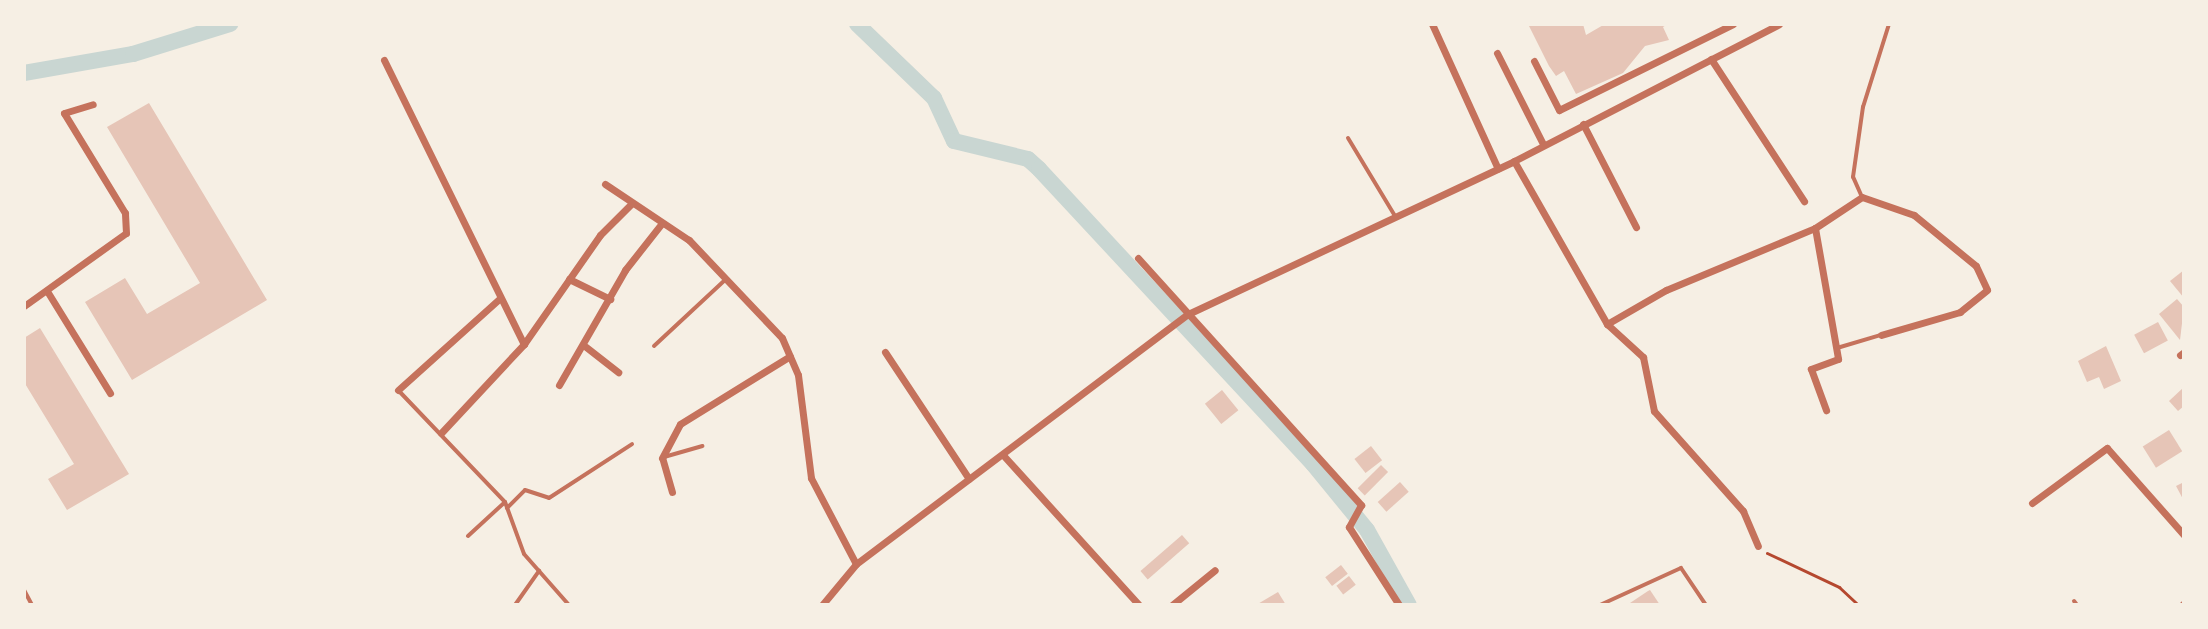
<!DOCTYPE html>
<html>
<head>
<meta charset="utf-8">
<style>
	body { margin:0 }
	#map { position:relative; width:2208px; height:629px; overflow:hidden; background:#f6efe4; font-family:Barlow,sans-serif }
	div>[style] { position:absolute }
	.canal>* { height:16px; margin:-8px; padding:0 8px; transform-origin:8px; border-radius:8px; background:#c9d6d2 }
	.building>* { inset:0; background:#e6c5b7; transform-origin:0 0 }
	.path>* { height:3px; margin:-1.5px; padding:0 1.5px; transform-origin:1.5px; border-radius:1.5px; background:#b5482f }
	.service>* { height:4px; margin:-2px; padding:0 2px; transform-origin:2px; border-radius:2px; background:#c5725c }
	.minor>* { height:7px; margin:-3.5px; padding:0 3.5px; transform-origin:3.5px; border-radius:3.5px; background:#c5725c }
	span { translate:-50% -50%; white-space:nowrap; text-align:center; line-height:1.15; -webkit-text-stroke:8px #f6efe4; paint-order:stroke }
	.frame { position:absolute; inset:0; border:26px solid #f6efe4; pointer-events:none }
</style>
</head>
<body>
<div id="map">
	<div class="canal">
		<i style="left:857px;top:24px;width:107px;rotate:43.9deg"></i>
		<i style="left:934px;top:98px;width:47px;rotate:65.1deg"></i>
		<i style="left:954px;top:141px;width:76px;rotate:13.7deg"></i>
		<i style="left:1028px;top:159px;width:15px;rotate:42deg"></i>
		<i style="left:1039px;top:169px;width:403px;rotate:47.1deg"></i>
		<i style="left:1313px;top:464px;width:85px;rotate:50.7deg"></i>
		<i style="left:1367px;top:530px;width:86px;rotate:60.8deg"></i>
		<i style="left:24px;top:73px;width:111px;rotate:-9.9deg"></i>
		<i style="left:133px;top:54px;width:102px;rotate:-17.2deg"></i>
	</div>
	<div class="building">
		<i style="clip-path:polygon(1528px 24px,1583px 24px,1586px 35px,1605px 24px,1668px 24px,1663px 27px,1669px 40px,1645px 46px,1623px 73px,1576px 94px,1564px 71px,1556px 76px,1549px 66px)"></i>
		<i style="clip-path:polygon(149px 103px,267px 300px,132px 380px,85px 302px,125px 278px,147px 314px,200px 283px,107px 127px)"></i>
		<i style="clip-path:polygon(2184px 270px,2184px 298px,2170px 281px)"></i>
		<i style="clip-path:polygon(2177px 299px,2184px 307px,2180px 340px,2159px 314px)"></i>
		<i style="left:2158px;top:322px;width:21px;height:27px;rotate:62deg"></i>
		<i style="clip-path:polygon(40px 328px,129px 474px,67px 510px,48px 479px,74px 464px,24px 382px,24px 338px)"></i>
		<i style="clip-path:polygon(2106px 346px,2121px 381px,2104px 389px,2099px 377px,2087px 382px,2078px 361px)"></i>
		<i style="clip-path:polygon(2184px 387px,2184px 406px,2178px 411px,2169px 401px)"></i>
		<i style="left:1222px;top:390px;width:26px;height:22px;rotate:51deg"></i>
		<i style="left:2169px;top:430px;width:25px;height:31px;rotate:58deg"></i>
		<i style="left:1371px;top:446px;width:18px;height:21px;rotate:52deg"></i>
		<i style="left:1381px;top:465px;width:10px;height:33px;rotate:45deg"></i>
		<i style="left:1400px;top:482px;width:13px;height:30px;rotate:48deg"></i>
		<i style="clip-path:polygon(2184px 482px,2184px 501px,2176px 486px)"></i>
		<i style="left:1182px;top:535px;width:11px;height:55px;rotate:49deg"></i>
		<i style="left:1341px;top:565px;width:11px;height:20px;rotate:52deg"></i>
		<i style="left:1349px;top:576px;width:11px;height:16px;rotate:52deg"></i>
		<i style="clip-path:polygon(1650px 590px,1660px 605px,1627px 605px,1648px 591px)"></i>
		<i style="clip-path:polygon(1278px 592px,1286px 605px,1256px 605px)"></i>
	</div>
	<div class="path">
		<i style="left:1767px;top:553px;width:80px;rotate:25.3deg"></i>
		<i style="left:1839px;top:587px;width:26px;rotate:43deg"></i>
	</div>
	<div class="service">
		<i style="left:1348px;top:138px;width:91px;rotate:58.9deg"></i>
		<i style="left:1862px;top:197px;width:22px;rotate:-114deg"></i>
		<i style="left:1853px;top:177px;width:71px;rotate:-81.9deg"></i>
		<i style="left:1863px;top:107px;width:87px;rotate:-72.6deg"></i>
		<i style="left:654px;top:346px;width:98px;rotate:-42.9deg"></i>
		<i style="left:1837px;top:348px;width:46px;rotate:-16.5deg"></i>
		<i style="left:398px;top:390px;width:155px;rotate:46.3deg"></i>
		<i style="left:505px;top:502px;width:55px;rotate:69.9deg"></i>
		<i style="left:524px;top:554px;width:68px;rotate:48.6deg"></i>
		<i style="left:664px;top:457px;width:40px;rotate:-16deg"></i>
		<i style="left:507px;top:508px;width:25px;rotate:-45deg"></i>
		<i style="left:525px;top:490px;width:25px;rotate:18deg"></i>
		<i style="left:549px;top:498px;width:99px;rotate:-33deg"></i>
		<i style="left:468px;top:536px;width:50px;rotate:-42.6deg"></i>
		<i style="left:24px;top:590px;width:17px;rotate:62deg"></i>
		<i style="left:2074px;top:601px;width:5px;rotate:53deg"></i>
		<i style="left:515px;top:605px;width:42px;rotate:-54.8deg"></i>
		<i style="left:1600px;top:605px;width:89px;rotate:-24.6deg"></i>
		<i style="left:1681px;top:568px;width:45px;rotate:56deg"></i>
		<i style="left:2181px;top:605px;width:4px;rotate:-45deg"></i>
	</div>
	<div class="minor">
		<i style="left:1432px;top:24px;width:159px;rotate:65.5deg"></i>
		<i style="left:1497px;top:53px;width:102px;rotate:63.2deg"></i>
		<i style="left:1711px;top:59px;width:170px;rotate:56.8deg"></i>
		<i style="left:384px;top:60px;width:317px;rotate:63.8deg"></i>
		<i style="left:1534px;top:61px;width:55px;rotate:63deg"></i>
		<i style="left:1559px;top:110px;width:194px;rotate:-26.3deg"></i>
		<i style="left:1583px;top:124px;width:116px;rotate:62.8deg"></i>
		<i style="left:1514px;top:161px;width:188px;rotate:60.3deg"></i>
		<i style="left:1607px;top:324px;width:49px;rotate:42.5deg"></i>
		<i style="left:1643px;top:357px;width:55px;rotate:78.5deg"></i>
		<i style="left:1654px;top:411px;width:134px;rotate:48.3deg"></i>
		<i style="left:1743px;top:511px;width:38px;rotate:67deg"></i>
		<i style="left:605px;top:184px;width:101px;rotate:33.7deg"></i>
		<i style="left:689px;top:240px;width:135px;rotate:46.5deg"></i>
		<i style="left:782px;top:338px;width:40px;rotate:66.6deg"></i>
		<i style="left:798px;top:375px;width:104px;rotate:82.8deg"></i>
		<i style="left:811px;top:478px;width:97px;rotate:62.4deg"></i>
		<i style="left:1815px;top:228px;width:133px;rotate:80deg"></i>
		<i style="left:1838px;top:359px;width:29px;rotate:160deg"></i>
		<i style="left:1811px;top:369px;width:44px;rotate:69.9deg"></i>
		<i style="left:1138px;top:258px;width:333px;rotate:47.9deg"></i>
		<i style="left:1361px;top:505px;width:25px;rotate:119deg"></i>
		<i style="left:1349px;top:527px;width:93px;rotate:57.3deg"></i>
		<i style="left:569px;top:279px;width:46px;rotate:26deg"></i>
		<i style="left:47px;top:291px;width:120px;rotate:58.3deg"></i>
		<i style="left:24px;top:306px;width:125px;rotate:-35.6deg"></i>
		<i style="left:126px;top:233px;width:20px;rotate:-93deg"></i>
		<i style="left:125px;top:213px;width:117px;rotate:-121.4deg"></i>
		<i style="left:64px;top:113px;width:30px;rotate:-17deg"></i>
		<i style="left:1607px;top:324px;width:68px;rotate:-30deg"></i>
		<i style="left:1666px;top:290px;width:161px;rotate:-22.6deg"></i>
		<i style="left:1815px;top:228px;width:56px;rotate:-33.4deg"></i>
		<i style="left:1862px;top:197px;width:55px;rotate:19.1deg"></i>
		<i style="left:1914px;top:215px;width:80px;rotate:39.4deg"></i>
		<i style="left:1976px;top:266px;width:26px;rotate:65deg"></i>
		<i style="left:1987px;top:290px;width:35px;rotate:141deg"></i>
		<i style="left:1960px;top:312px;width:82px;rotate:163.8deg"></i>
		<i style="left:586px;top:347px;width:41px;rotate:38deg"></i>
		<i style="left:885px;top:352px;width:152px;rotate:56.5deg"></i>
		<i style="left:2180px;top:355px;width:5px;rotate:-37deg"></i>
		<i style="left:559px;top:385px;width:133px;rotate:-60.1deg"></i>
		<i style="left:625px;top:270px;width:60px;rotate:-51.8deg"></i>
		<i style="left:398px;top:390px;width:136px;rotate:-42deg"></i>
		<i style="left:441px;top:433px;width:122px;rotate:-47deg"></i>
		<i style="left:524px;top:344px;width:133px;rotate:-55.1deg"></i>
		<i style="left:600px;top:235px;width:45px;rotate:-45deg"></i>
		<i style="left:1003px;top:455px;width:202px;rotate:47.8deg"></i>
		<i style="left:672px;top:492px;width:35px;rotate:-106deg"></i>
		<i style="left:662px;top:458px;width:38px;rotate:-62deg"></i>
		<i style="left:680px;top:424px;width:129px;rotate:-31.7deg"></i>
		<i style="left:2032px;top:503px;width:93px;rotate:-36.3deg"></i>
		<i style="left:2107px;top:448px;width:116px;rotate:48.5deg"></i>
		<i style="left:822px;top:605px;width:53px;rotate:-50.3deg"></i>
		<i style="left:856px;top:564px;width:416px;rotate:-37deg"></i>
		<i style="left:1188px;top:314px;width:360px;rotate:-25.1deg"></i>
		<i style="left:1514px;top:161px;width:298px;rotate:-27.3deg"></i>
		<i style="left:1172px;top:605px;width:55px;rotate:-39.1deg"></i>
	</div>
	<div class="frame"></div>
</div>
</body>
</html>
